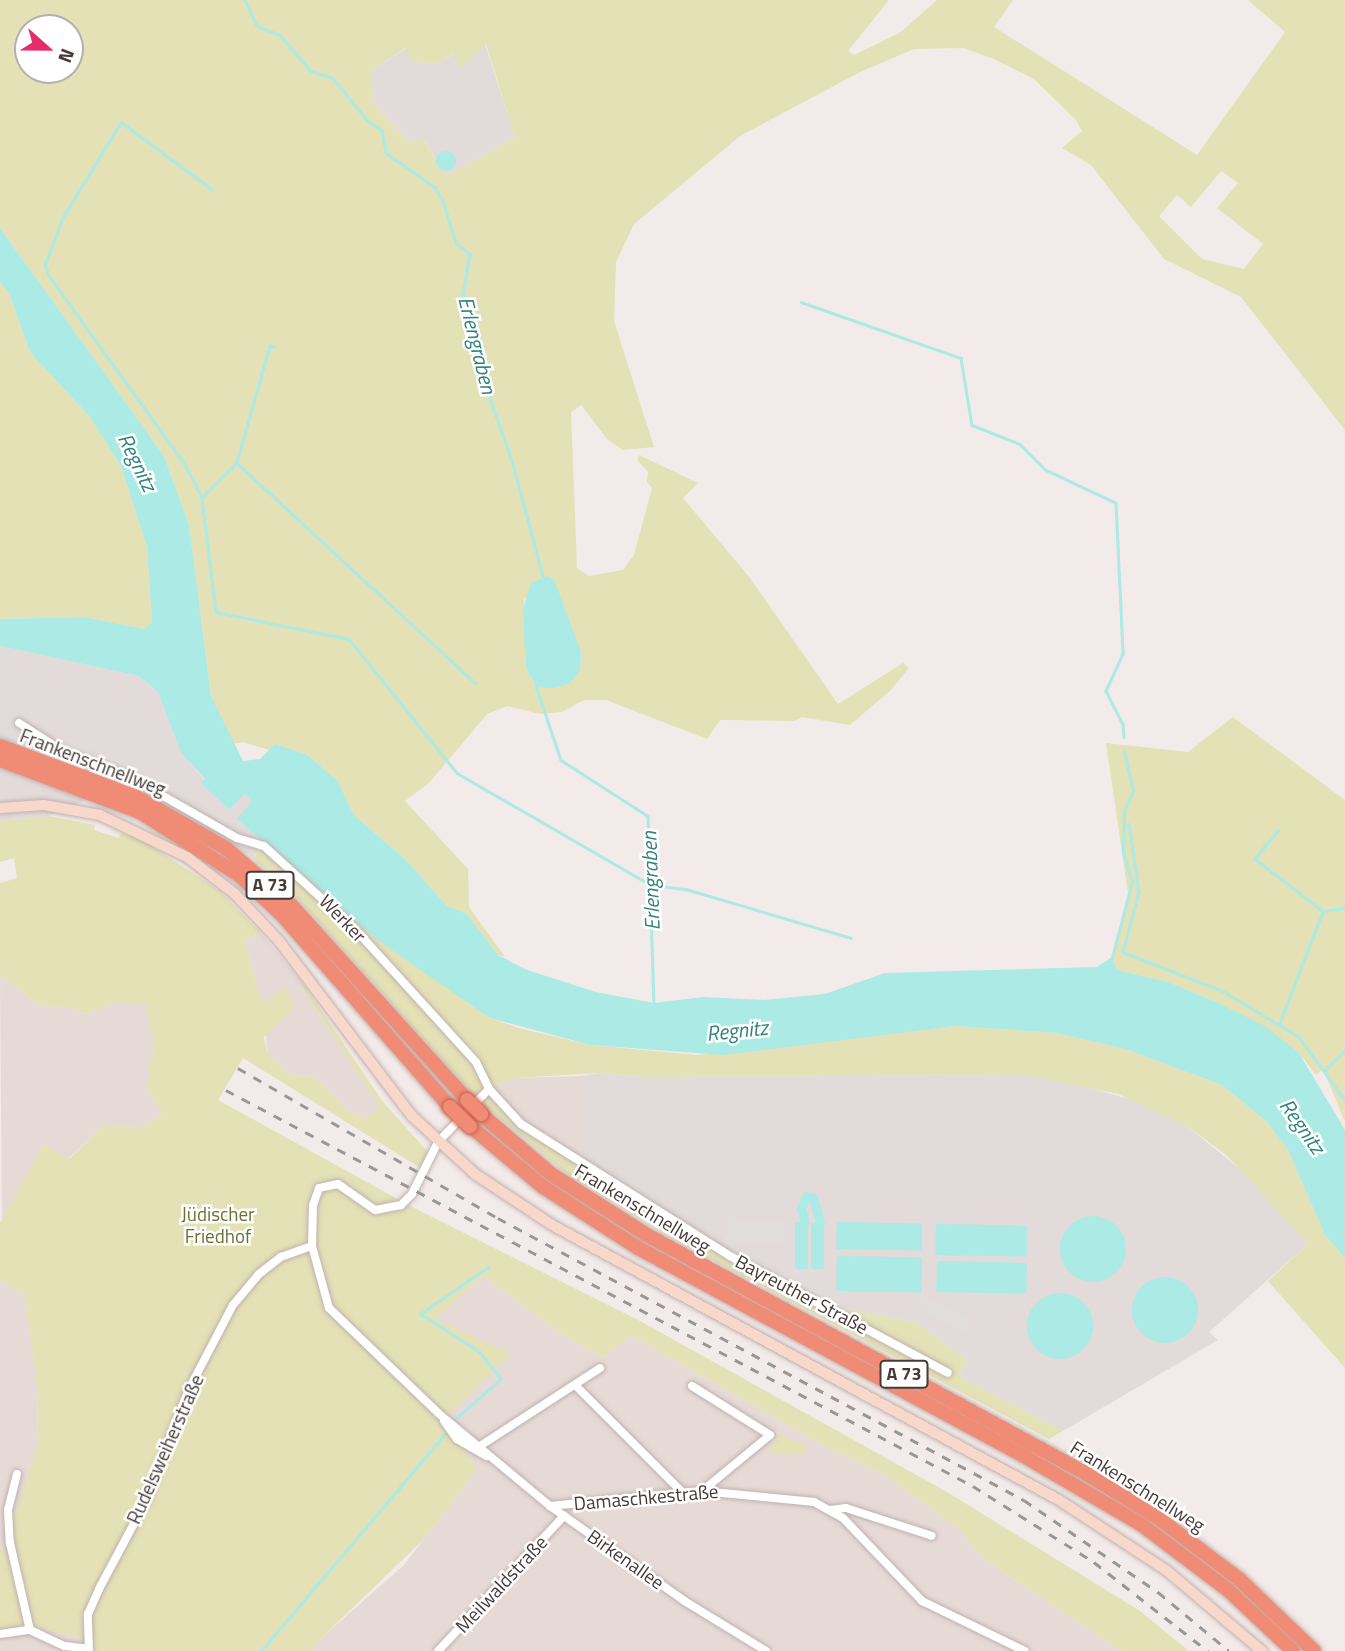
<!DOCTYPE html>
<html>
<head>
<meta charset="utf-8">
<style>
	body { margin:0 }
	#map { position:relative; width:1345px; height:1651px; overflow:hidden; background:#f3ebe9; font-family:"Titillium Web",sans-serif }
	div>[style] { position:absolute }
	.residential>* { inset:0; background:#e6dad7 }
	.industrial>* { inset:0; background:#e2dbda }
	.green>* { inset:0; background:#e3e1b5 }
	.parking>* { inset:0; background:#e1dddd; transform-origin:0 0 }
	.water>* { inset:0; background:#abeae5; transform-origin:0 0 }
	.round { border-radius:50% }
	.stream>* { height:2.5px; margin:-1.25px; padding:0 1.25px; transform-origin:1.25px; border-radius:1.25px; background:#abeae5 }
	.canal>* { height:9px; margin:-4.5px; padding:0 4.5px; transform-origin:4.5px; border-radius:4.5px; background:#abeae5 }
	.roads { filter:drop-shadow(0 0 2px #c0b2af) drop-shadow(0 0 2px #c0b2af) }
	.street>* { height:8px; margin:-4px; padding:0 4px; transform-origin:4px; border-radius:4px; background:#fff }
	.secondary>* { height:10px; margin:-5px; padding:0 5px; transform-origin:5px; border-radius:5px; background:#f9d8cc }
	.highway>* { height:14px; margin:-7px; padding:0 7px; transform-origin:7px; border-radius:7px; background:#f08c76 }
	.rail>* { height:2.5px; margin-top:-1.25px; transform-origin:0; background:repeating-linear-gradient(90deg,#979797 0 9px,transparent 0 18px) }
	.bridges { filter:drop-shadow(0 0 2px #cf5b47) drop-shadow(0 0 2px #cf5b47) }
	.highway-bridge>* { height:14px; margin:-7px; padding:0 7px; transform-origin:7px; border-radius:7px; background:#f08c76 }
	span { translate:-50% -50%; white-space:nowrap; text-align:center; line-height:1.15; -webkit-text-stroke:5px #fff; paint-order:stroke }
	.shield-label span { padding:2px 5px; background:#fff; border:2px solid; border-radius:5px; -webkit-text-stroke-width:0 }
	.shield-label { font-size:18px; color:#463938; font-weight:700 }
	.street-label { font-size:19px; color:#463938 }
	.park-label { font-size:19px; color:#697230 }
	.water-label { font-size:21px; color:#30827d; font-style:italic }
	.north { position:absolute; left:14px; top:14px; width:70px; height:70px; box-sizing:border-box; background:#fff; border:2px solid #b5b0af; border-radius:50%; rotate:111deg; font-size:19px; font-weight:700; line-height:28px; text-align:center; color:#463938 }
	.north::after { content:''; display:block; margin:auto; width:24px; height:32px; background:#e62d6b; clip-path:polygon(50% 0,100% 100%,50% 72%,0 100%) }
</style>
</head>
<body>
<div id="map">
	<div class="residential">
		<i style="clip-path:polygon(261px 933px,304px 985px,302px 989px,381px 1107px,365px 1119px,348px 1111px,314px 1077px,292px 1076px,268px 1054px,262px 1003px,244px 940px)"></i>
		<i style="clip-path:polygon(0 975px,40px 1006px,68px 1007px,86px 1014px,116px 1002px,140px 1000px,146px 1004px,154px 1045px,147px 1088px,162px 1115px,143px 1127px,103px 1126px,68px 1159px,44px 1144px,2px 1224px)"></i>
		<i style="clip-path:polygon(579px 1076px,579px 1156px,524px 1122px,493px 1085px,514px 1078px)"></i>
		<i style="clip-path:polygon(483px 1276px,559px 1332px,603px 1358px,631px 1335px,826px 1447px,884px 1474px,954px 1525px,988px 1562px,1121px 1651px,314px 1651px,310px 1648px,403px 1566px,477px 1470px,444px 1418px,434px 1319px)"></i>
		<i style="clip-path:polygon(0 1281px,25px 1295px,37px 1386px,38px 1446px,0 1555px)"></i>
		<i style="clip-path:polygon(7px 1627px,33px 1627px,80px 1637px,96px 1651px,0 1651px,0 1630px)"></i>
	</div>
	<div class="industrial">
		<i style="clip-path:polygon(485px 44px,515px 138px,446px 176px,425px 141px,411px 143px,381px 113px,374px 102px,371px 71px,406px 48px,412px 61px,434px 64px,455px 54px,460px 68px)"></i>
		<i style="clip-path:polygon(0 646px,139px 676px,158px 692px,181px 753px,205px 780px,202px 783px,229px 810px,244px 794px,253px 802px,238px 819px,265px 841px,253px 857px,165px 800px,127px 783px,48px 816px,0 821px)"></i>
		<i style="clip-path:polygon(600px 1073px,645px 1077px,1027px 1075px,1062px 1080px,1143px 1103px,1187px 1126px,1247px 1175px,1308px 1244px,1209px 1332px,1218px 1340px,1063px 1431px,961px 1378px,960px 1370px,967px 1361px,918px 1323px,824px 1305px,721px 1247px,579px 1156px,579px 1076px)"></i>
	</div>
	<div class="green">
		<i style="clip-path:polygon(evenodd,0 0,889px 0,848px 51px,854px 55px,901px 32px,937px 0,1013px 0,994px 27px,1197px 155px,1285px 32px,1248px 0,1345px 0,1345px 430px,1241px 297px,1164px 259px,1091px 165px,1062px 148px,1082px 131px,1076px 120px,1034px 79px,994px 59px,963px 48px,914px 49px,860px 72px,740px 136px,634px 224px,616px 262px,614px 321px,654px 447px,623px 450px,608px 440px,581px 405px,571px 412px,577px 568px,589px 576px,623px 570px,634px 555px,652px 488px,647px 482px,648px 472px,637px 460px,639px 455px,698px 483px,683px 498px,750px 578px,838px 704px,903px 663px,909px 668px,890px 691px,850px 725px,802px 717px,794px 721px,720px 720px,707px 739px,606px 700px,584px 700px,562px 712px,540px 714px,507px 706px,487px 714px,429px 783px,405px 801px,468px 869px,469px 907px,505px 957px,498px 955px,467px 914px,447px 906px,405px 859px,354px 815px,337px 780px,306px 754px,275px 744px,269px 750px,243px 742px,232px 744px,228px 737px,211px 696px,189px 525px,164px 456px,0 228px,0 0,28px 28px,70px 28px,70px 70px,28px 70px,28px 28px,0 0,486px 44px,515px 138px,446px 176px,424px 140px,411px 143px,381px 113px,374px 102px,371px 71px,405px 48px,411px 61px,434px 64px,454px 54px,460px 69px,486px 44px,0 0,1221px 171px,1238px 183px,1217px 208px,1263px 244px,1244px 269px,1202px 259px,1159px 216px,1177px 195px,1191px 207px,1221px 171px,0 0,524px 597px,581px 652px,580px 671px,569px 684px,536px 686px,526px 668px,524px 597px)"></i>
		<i style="clip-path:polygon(0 282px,9px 293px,30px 352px,90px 417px,121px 466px,147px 547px,152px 622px,144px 629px,85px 617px,0 619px)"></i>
		<i style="clip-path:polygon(1233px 717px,1345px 800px,1345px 1122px,1323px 1069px,1316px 1075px,1299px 1053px,1216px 1002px,1168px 982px,1117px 970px,1112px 957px,1128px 893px,1106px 743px,1188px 752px)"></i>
		<i style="clip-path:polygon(48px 816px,95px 825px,94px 830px,119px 838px,121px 833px,142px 840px,220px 891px,261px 933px,244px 940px,262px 1003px,287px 987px,295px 1007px,264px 1037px,268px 1054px,292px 1076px,314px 1077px,348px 1111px,365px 1119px,380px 1107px,302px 989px,304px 985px,383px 1102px,427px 1151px,422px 1169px,243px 1058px,218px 1100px,412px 1207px,640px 1321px,947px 1492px,1140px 1611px,1189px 1651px,1121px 1651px,988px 1562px,954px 1525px,884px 1474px,826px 1447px,631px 1335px,603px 1358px,559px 1332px,483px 1276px,435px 1319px,511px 1354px,445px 1418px,477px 1470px,423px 1540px,311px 1648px,314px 1651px,96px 1651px,80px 1637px,33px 1627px,0 1630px,0 1555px,38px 1445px,37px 1386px,25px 1295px,0 1281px,0 1223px,44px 1144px,69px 1159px,103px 1126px,143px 1127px,162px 1115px,147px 1088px,154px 1045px,146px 1004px,116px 1002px,86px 1014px,68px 1007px,40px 1006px,0 975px,0 883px,17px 878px,14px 858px,0 862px,0 821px)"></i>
		<i style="clip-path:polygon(265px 841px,490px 1018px,519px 1028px,590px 1045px,697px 1055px,955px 1026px,1057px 1033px,1125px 1049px,1222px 1085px,1266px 1121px,1287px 1148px,1325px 1235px,1345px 1258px,1345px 1368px,1268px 1281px,1308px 1244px,1226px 1155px,1187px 1126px,1118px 1094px,1027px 1075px,645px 1077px,600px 1073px,515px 1078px,494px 1085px,524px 1122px,717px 1245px,824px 1305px,918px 1323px,967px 1361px,960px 1370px,961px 1378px,1063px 1431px,1049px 1439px,681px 1243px,571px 1177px,477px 1099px,299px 900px,253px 858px)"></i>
		<i style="clip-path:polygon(778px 1434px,807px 1446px,803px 1455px,769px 1452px)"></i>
	</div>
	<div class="parking">
		<i style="clip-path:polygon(732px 1221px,787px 1222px,786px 1244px,722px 1244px)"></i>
		<i style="left:927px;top:1298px;width:49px;height:14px;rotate:27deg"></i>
	</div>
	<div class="water">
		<i class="round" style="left:436px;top:151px;width:20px;height:20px"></i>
		<i style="clip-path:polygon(0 228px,164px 456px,189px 525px,211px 696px,243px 761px,260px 759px,275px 744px,306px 754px,337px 780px,354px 815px,405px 859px,447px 906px,467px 914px,498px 955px,527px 970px,596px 992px,654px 1003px,703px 997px,764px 1000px,825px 994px,885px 973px,1097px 967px,1112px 957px,1117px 970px,1168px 982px,1216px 1002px,1265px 1026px,1299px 1053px,1345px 1130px,1345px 1258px,1325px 1235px,1287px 1148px,1266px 1121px,1222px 1085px,1125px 1049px,1057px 1033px,955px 1026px,723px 1055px,590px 1045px,490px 1018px,379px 941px,237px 819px,252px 802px,245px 794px,229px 810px,201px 783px,205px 779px,181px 753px,158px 692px,139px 676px,0 646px,0 619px,85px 617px,144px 629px,152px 622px,147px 547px,121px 466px,90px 417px,30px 352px,9px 293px,0 282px)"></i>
		<i style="clip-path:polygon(548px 576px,555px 582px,581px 652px,580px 671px,569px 684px,552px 688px,536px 686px,526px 668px,523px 609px,531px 583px)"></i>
		<i class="round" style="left:1060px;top:1216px;width:66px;height:66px"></i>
		<i style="left:795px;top:1222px;width:13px;height:47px"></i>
		<i style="left:837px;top:1222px;width:85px;height:27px;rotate:1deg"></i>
		<i style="left:811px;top:1223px;width:13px;height:46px"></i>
		<i style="left:936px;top:1224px;width:91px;height:31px;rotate:1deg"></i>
		<i style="left:837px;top:1256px;width:85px;height:35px;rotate:1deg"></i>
		<i style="left:937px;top:1261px;width:90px;height:31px;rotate:1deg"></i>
		<i class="round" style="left:1132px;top:1277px;width:66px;height:66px"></i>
		<i class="round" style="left:1027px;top:1293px;width:66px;height:66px"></i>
	</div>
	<div class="stream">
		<i style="left:245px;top:0;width:29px;rotate:65deg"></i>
		<i style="left:257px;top:26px;width:25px;rotate:21deg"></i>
		<i style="left:280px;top:35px;width:48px;rotate:49.3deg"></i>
		<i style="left:311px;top:71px;width:23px;rotate:18deg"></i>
		<i style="left:333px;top:78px;width:55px;rotate:50.9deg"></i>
		<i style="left:368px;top:121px;width:17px;rotate:33deg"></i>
		<i style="left:382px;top:130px;width:23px;rotate:80deg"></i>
		<i style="left:386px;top:153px;width:60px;rotate:34.8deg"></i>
		<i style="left:435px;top:187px;width:16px;rotate:60deg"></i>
		<i style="left:443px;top:201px;width:44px;rotate:72.8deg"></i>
		<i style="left:456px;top:243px;width:18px;rotate:38deg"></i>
		<i style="left:470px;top:254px;width:41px;rotate:99.9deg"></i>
		<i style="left:463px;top:294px;width:47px;rotate:68.9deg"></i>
		<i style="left:480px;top:338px;width:37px;rotate:87deg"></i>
		<i style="left:482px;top:375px;width:94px;rotate:70.8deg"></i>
		<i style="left:513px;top:464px;width:116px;rotate:75deg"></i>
		<i style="left:801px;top:302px;width:170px;rotate:19.3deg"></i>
		<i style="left:961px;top:358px;width:68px;rotate:80.7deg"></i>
		<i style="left:972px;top:425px;width:52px;rotate:21.6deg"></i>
		<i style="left:1020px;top:444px;width:37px;rotate:45deg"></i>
		<i style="left:1046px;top:470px;width:77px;rotate:25.2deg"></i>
		<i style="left:1116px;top:503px;width:151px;rotate:87.3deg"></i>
		<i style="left:1123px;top:654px;width:41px;rotate:114.7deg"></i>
		<i style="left:1106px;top:691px;width:38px;rotate:63deg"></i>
		<i style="left:1123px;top:725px;width:12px;rotate:85deg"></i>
		<i style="left:275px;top:348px;width:5px;rotate:-158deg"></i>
		<i style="left:270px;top:346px;width:122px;rotate:105.8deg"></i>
		<i style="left:237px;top:463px;width:49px;rotate:135deg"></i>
		<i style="left:202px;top:498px;width:115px;rotate:83deg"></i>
		<i style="left:216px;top:612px;width:136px;rotate:11.5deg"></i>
		<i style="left:349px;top:639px;width:172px;rotate:51.1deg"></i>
		<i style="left:457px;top:773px;width:224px;rotate:30deg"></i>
		<i style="left:651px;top:885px;width:35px;rotate:7deg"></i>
		<i style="left:686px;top:889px;width:172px;rotate:16.5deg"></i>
		<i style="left:237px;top:463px;width:324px;rotate:42.7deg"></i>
		<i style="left:201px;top:496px;width:40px;rotate:-118deg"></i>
		<i style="left:182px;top:461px;width:229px;rotate:-125.8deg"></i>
		<i style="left:48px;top:275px;width:11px;rotate:-105deg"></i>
		<i style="left:45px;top:264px;width:50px;rotate:-69deg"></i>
		<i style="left:63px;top:217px;width:111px;rotate:-58.6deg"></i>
		<i style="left:121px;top:122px;width:114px;rotate:36.5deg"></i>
		<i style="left:536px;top:686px;width:78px;rotate:71.3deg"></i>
		<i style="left:561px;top:760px;width:103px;rotate:32.8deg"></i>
		<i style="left:648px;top:816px;width:187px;rotate:88.2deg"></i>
		<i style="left:1129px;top:824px;width:69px;rotate:81.6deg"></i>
		<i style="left:1139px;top:892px;width:62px;rotate:104.9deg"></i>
		<i style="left:1123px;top:952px;width:107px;rotate:21.3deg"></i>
		<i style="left:1223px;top:991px;width:89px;rotate:31.2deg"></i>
		<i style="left:1299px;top:1037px;width:78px;rotate:53.9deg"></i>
		<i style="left:1279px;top:830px;width:38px;rotate:130deg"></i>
		<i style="left:1255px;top:859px;width:86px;rotate:37.4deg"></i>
		<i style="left:1111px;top:961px;width:82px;rotate:-75.1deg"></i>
		<i style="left:1132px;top:882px;width:30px;rotate:-107deg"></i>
		<i style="left:1123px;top:853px;width:42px;rotate:-88.6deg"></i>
		<i style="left:1124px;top:811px;width:21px;rotate:-65deg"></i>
		<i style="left:1133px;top:792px;width:42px;rotate:-102.4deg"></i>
		<i style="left:1279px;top:1024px;width:121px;rotate:-68.7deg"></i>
		<i style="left:1323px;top:911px;width:22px;rotate:-8deg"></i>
		<i style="left:1325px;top:1070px;width:28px;rotate:-44deg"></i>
		<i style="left:454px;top:1420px;width:62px;rotate:-41.1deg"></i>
		<i style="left:501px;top:1379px;width:35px;rotate:-129deg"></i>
		<i style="left:479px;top:1352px;width:70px;rotate:-147.2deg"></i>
		<i style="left:420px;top:1314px;width:83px;rotate:-34.7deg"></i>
		<i style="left:261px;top:1651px;width:286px;rotate:-49.7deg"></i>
	</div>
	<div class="canal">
		<i style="left:813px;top:1197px;width:27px;rotate:75deg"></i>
		<i style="left:805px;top:1222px;width:14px;rotate:-107deg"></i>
		<i style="left:801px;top:1209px;width:14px;rotate:-69deg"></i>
	</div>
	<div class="roads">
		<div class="street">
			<i style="left:19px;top:723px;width:54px;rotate:32.8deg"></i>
			<i style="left:64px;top:752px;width:71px;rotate:20.7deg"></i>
			<i style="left:130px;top:777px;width:123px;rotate:29.7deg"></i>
			<i style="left:237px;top:838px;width:28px;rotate:17deg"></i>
			<i style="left:264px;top:846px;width:122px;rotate:42.3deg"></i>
			<i style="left:354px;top:928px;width:181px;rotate:47.7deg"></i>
			<i style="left:476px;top:1062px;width:30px;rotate:64deg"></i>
			<i style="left:489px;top:1089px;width:47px;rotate:47.6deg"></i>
			<i style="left:521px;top:1124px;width:247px;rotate:32.3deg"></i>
			<i style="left:730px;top:1256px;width:247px;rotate:28.2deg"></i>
			<i style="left:489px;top:1089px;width:74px;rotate:133.9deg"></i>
			<i style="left:438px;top:1142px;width:58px;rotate:116.6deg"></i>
			<i style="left:412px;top:1194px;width:16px;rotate:135deg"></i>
			<i style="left:401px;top:1205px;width:26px;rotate:169deg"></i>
			<i style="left:375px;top:1210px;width:45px;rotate:-144.9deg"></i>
			<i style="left:338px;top:1184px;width:19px;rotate:168deg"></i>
			<i style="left:319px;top:1188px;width:18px;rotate:109deg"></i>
			<i style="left:313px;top:1205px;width:41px;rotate:91.4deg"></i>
			<i style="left:312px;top:1246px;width:64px;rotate:74.7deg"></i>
			<i style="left:329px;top:1308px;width:151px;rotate:43.9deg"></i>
			<i style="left:438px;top:1413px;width:146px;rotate:39.7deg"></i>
			<i style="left:550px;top:1506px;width:166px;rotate:35.2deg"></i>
			<i style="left:686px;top:1602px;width:94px;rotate:31.5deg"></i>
			<i style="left:575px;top:1385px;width:153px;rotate:45deg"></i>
			<i style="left:692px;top:1386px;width:92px;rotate:32.1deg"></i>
			<i style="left:770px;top:1435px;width:88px;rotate:140.5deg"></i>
			<i style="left:444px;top:1421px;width:22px;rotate:54deg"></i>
			<i style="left:457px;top:1439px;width:34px;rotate:30deg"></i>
			<i style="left:480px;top:1446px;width:143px;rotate:-33deg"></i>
			<i style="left:17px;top:1474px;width:37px;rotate:104deg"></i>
			<i style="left:8px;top:1510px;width:33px;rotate:87deg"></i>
			<i style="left:10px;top:1543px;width:89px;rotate:77.1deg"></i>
			<i style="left:550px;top:1506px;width:153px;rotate:-5.6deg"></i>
			<i style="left:702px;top:1491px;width:113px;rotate:5.6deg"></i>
			<i style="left:814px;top:1502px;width:33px;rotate:29deg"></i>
			<i style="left:843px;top:1518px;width:115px;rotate:46.4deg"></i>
			<i style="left:922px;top:1601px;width:114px;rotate:25.9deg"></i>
			<i style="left:831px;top:1510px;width:15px;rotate:-8deg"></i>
			<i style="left:846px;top:1508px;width:90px;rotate:18deg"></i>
			<i style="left:0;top:1634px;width:30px;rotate:-8deg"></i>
			<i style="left:30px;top:1630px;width:38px;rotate:25deg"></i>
			<i style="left:65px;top:1646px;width:23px;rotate:7deg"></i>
			<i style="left:89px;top:1651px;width:37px;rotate:-92deg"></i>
			<i style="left:88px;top:1614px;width:27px;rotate:-66deg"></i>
			<i style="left:99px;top:1589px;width:98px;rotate:-61.9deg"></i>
			<i style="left:145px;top:1503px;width:122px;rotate:-68.9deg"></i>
			<i style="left:189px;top:1389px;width:95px;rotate:-62.4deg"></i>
			<i style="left:233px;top:1305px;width:40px;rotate:-50deg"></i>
			<i style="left:259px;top:1274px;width:28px;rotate:-38deg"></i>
			<i style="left:281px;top:1257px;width:33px;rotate:-20deg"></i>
			<i style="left:438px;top:1651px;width:185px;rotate:-47deg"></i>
		</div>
		<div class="secondary">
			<i style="left:0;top:808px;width:44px;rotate:-3.9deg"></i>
			<i style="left:44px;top:805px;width:57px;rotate:10.1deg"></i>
			<i style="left:100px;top:815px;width:97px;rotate:25.8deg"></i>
			<i style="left:187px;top:857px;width:59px;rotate:37.5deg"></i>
			<i style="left:234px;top:893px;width:66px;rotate:46.8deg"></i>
			<i style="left:279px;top:941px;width:220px;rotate:52.8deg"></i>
			<i style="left:412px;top:1116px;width:86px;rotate:42.6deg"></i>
			<i style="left:475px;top:1174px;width:92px;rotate:33.5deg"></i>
			<i style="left:552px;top:1225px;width:577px;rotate:28.48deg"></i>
			<i style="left:1059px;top:1500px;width:128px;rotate:33.2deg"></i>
			<i style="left:1166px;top:1570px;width:126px;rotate:40.2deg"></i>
		</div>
		<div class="highway">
			<i style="left:0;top:746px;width:144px;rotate:20.3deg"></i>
			<i style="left:135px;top:796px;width:106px;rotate:29.9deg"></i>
			<i style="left:227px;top:849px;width:86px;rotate:41.2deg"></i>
			<i style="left:292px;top:906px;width:261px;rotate:47.9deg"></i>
			<i style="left:0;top:760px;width:149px;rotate:20.4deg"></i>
			<i style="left:140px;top:812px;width:117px;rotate:32.5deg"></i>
			<i style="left:239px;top:875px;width:57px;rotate:42.9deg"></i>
			<i style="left:281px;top:914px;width:257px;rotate:48.8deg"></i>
			<i style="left:481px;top:1114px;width:92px;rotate:40.6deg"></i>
			<i style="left:551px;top:1174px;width:114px;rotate:32.4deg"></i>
			<i style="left:647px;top:1235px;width:501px;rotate:28.51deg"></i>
			<i style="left:1087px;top:1474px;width:82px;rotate:31.6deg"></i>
			<i style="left:1157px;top:1517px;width:103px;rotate:37.1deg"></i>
			<i style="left:1239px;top:1579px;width:104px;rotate:43.8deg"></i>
			<i style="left:470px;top:1126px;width:95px;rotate:39.9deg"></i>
			<i style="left:543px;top:1187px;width:113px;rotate:32.7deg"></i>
			<i style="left:638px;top:1248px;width:438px;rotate:28.3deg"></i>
			<i style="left:1024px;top:1456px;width:137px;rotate:30.3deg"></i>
			<i style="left:1142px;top:1525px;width:108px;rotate:37.1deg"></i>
			<i style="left:1228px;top:1590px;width:89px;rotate:43.2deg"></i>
		</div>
	</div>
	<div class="rail">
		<i style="left:238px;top:1068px;width:300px;rotate:30deg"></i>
		<i style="left:498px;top:1218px;width:597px;rotate:28.2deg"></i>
		<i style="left:1024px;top:1500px;width:163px;rotate:34.5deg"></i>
		<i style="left:1158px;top:1592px;width:92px;rotate:39.7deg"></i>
		<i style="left:226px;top:1090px;width:845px;rotate:27.93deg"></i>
		<i style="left:973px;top:1486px;width:143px;rotate:32.1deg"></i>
		<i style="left:1094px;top:1562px;width:145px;rotate:38deg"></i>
	</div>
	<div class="bridges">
		<div class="highway-bridge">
			<i style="left:467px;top:1100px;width:20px;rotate:45deg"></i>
			<i style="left:450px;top:1107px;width:28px;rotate:44deg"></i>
		</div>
	</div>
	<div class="shield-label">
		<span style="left:270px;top:885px">A 73</span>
		<span style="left:904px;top:1374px">A 73</span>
	</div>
	<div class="street-label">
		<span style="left:93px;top:762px;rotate:21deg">Frankenschnellweg</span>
		<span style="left:343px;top:918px;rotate:46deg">Werker</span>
		<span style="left:643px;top:1208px;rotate:31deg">Frankenschnellweg</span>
		<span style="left:802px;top:1294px;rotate:28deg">Bayreuther Straße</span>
		<span style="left:165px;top:1449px;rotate:-66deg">Rudelsweiherstraße</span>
		<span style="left:1138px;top:1486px;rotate:32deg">Frankenschnellweg</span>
		<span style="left:646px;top:1497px;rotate:-5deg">Damaschkestraße</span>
		<span style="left:626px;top:1559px;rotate:35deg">Birkenallee</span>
		<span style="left:501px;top:1584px;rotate:-47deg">Meilwaldstraße</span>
	</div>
	<div class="park-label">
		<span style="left:218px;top:1225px">Jüdischer<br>Friedhof</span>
	</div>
	<div class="water-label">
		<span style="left:478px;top:345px;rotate:76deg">Erlengraben</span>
		<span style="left:138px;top:462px;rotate:64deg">Regnitz</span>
		<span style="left:650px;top:881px;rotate:-92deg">Erlengraben</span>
		<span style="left:737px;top:1030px;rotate:-6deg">Regnitz</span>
		<span style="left:1303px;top:1126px;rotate:55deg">Regnitz</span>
	</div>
	<div class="north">N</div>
</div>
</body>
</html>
